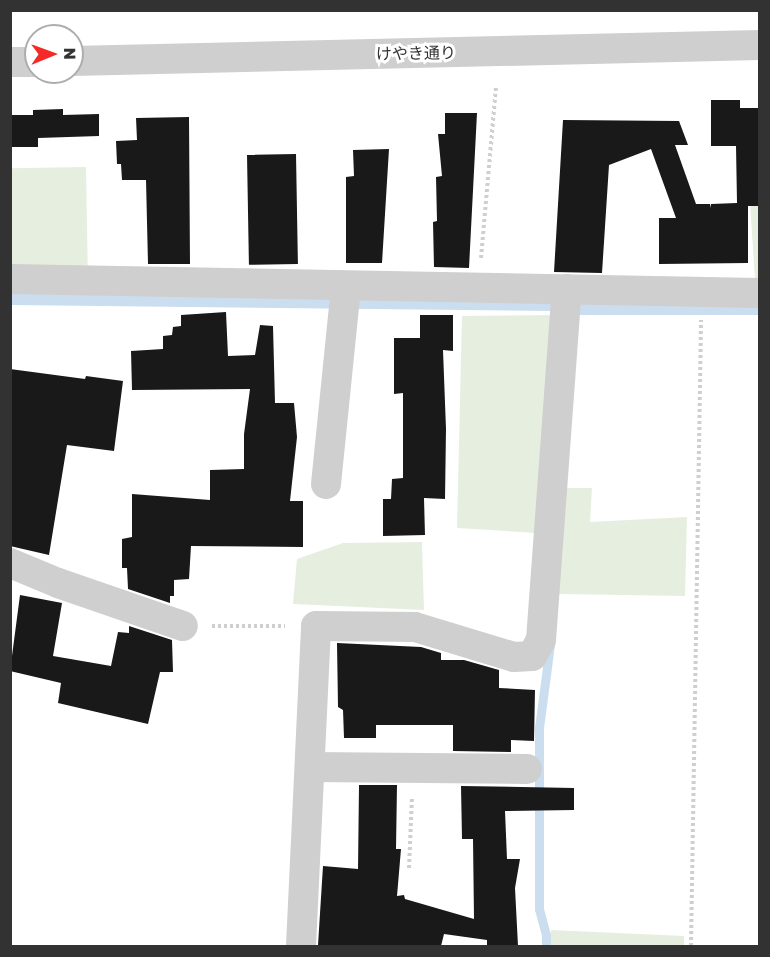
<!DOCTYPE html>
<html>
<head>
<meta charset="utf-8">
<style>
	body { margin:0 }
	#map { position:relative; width:770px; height:957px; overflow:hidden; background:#fff; font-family:"Golos Text","Noto Sans JP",sans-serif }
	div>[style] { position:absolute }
	.green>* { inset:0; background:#e6efdf; transform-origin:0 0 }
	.water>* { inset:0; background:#cadef0 }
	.stream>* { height:9px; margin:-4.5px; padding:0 4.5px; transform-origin:4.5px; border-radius:4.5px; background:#cadef0 }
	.building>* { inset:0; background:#191919; transform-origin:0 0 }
	.path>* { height:4px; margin-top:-2px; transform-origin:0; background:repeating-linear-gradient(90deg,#cfcfcf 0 3px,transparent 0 6px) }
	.minor>* { height:30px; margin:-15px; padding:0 15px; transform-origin:15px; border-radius:15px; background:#cfcfcf }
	span { translate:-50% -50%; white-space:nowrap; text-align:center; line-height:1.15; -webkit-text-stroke:6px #fff; paint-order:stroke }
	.street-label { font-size:16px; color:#323232 }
	.frame { position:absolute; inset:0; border:12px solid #323232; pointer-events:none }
	.north { position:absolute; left:24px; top:24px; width:60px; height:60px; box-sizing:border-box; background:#fff; border:2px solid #adadad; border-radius:50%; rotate:89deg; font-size:16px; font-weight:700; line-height:24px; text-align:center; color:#323232 }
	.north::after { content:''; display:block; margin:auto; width:21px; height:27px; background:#f42a28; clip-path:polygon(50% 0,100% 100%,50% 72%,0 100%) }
</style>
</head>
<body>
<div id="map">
	<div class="green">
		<i style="left:86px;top:167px;width:105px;height:76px;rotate:89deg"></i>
		<i style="clip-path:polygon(750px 202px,759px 202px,759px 280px,755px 280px)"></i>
		<i style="clip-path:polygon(554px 315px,536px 533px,457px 528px,462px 316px)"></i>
		<i style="clip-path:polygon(566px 488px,592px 488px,590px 522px,687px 517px,685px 596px,558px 594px)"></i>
		<i style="clip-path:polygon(422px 542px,424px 610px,293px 604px,297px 559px,343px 543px)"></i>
		<i style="clip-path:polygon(551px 930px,684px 936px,684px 946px,551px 946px)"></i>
	</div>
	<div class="water">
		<i style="clip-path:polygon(11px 291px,759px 305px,760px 315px,574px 315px,553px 311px,11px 305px)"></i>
	</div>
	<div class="stream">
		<i style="left:546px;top:946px;width:11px;rotate:-90deg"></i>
		<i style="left:546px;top:935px;width:27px;rotate:-105deg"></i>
		<i style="left:539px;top:909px;width:181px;rotate:-90deg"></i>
		<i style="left:539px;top:728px;width:84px;rotate:-82.5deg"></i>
	</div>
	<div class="building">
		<i style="clip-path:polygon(711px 100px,740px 100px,740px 108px,759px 108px,759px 206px,748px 206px,748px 263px,659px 264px,659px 218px,676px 218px,651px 149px,609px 165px,602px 273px,554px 272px,563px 120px,679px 121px,688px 145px,675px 145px,696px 204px,710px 204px,711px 208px,711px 204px,737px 203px,736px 146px,711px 146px)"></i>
		<i style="clip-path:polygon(63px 109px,63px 115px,99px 114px,99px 136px,38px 138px,38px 147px,10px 147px,10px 115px,33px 115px,33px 110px)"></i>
		<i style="clip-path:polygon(445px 113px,477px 113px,469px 268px,434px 267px,433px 222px,437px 221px,436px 177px,442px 176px,438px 134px,445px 134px)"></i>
		<i style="clip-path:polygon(189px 117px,190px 264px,148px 264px,146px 180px,122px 180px,121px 164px,117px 164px,116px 141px,137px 140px,136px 118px)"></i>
		<i style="clip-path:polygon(389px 149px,382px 263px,346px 263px,346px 177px,354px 176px,353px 150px)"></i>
		<i style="left:296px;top:154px;width:110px;height:49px;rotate:89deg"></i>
		<i style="clip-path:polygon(226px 312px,228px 356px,255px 355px,260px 325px,273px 326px,275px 403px,294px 403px,297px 437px,290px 501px,303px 501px,303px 547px,191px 546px,189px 579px,174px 580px,174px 596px,170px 596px,170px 603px,128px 589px,127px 568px,122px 568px,122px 539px,132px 537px,132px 494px,210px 500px,210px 470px,244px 469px,244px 434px,250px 389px,132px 390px,131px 351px,163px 349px,163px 336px,172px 335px,173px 327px,181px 326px,181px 315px)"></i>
		<i style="clip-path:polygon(420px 315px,453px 315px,453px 351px,443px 350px,446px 429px,445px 499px,424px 498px,425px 535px,383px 536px,383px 499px,391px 499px,392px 479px,403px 478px,403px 393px,394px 394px,394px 338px,420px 338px)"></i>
		<i style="clip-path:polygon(10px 369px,85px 379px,86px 376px,123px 381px,114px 451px,67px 445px,49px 555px,10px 546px)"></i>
		<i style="clip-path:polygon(20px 595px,62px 603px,53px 656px,111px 666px,118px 632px,129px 633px,129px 626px,172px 640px,173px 672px,160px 672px,148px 724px,58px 703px,61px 683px,10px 671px)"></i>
		<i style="clip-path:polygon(337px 643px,421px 647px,441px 653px,441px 660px,464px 660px,499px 670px,499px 688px,535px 690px,534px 741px,511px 740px,511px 752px,453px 751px,453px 725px,376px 725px,376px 738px,344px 738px,343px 710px,338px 707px)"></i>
		<i style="clip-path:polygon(359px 785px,397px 785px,396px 849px,401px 849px,397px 896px,404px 895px,405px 899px,474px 919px,473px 839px,462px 839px,461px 786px,574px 788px,574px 810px,505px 811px,507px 859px,520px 859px,515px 888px,518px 946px,487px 946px,487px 940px,444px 934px,441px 946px,318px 945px,323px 866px,358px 869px)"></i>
	</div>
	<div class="path">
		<i style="left:481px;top:258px;width:173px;rotate:-85deg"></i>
		<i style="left:212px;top:626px;width:73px"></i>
		<i style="left:409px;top:868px;width:71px;rotate:-87.6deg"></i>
		<i style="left:691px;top:946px;width:626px;rotate:-89.08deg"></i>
	</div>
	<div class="minor">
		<i style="left:72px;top:61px;width:688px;rotate:-1.33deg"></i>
		<i style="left:10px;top:62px;width:26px"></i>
		<i style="left:10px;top:279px;width:750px;rotate:1.07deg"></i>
		<i style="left:326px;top:484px;width:199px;rotate:-84.2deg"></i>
		<i style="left:10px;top:563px;width:52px;rotate:22.6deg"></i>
		<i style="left:58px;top:583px;width:132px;rotate:19deg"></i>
		<i style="left:310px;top:767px;width:217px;rotate:0.5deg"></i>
		<i style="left:301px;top:946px;width:320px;rotate:-87.3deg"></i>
		<i style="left:316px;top:626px;width:99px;rotate:0.6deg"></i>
		<i style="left:415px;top:627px;width:103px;rotate:16.9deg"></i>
		<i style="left:514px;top:657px;width:18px;rotate:-3deg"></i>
		<i style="left:532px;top:656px;width:18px;rotate:-61deg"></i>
		<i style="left:541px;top:640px;width:352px;rotate:-85.8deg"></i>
	</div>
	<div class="street-label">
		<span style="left:416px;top:53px;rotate:-1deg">けやき通り</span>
	</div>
	<div class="frame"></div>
	<div class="north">N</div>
</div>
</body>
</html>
